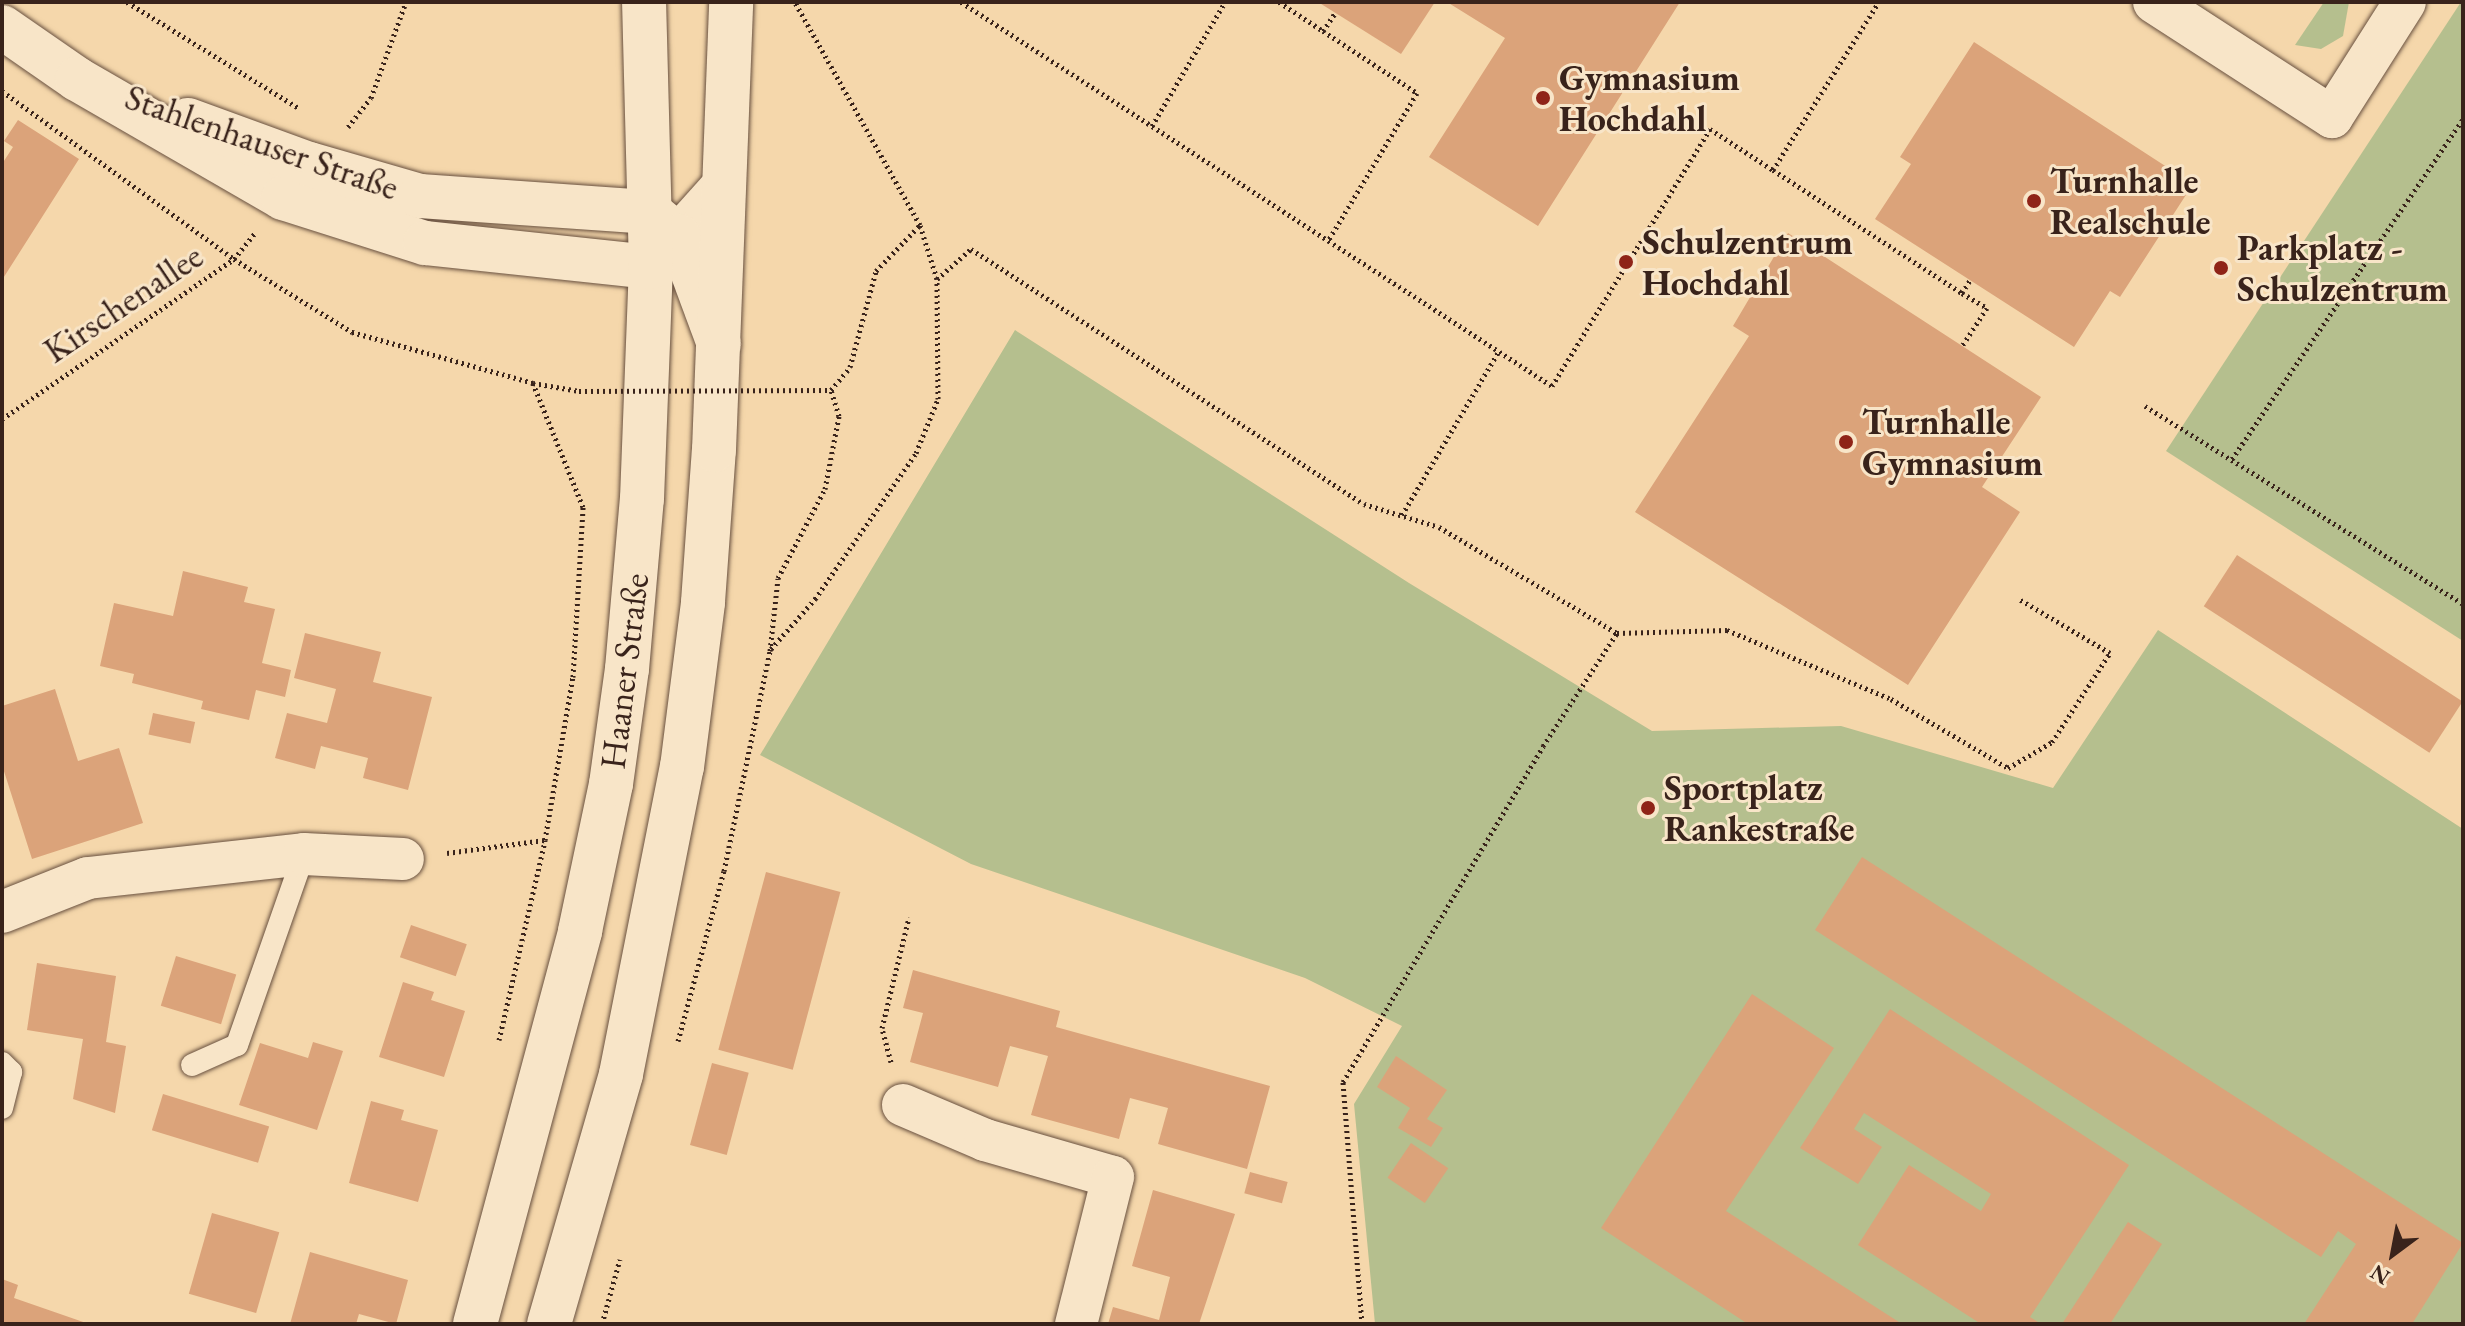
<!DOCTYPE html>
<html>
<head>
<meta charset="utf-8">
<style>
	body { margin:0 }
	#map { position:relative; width:2465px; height:1326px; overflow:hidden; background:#f5d7ab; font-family:"EB Garamond",serif }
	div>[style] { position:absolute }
	.green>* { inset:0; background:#b5bf8e }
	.building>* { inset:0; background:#dba37a; transform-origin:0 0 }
	.path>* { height:5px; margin-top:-2.5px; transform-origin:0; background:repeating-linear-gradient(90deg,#39231b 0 2px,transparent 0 6px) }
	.roads { filter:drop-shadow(0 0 2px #68503f) drop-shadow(0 0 2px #68503f) }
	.service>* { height:22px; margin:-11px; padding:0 11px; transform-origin:11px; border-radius:11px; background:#f8e5c8 }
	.minor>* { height:42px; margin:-21px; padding:0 21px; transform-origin:21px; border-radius:21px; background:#f8e5c8 }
	.tertiary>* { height:44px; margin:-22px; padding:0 22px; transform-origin:22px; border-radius:22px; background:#f8e5c8 }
	.secondary>* { height:44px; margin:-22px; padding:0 22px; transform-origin:22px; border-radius:22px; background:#f8e5c8 }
	.path-bridge>* { height:5px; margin-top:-2.5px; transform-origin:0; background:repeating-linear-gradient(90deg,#39231b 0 2px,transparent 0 6px) }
	.dots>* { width:22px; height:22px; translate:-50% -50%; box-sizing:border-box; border:4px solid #f8e5c8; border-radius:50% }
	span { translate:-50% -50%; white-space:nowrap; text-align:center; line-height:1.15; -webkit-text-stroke:6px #f8e5c8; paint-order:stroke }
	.poi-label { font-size:36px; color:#39231b; font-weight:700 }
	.left { translate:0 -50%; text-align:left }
	.street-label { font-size:36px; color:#39231b }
	.frame { position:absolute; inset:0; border:4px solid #39231b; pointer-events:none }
	.north { position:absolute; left:2353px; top:1214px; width:80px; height:80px; -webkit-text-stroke:6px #f8e5c8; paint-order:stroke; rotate:212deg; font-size:22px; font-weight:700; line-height:32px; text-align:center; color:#39231b }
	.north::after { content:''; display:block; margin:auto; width:28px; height:36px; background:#39231b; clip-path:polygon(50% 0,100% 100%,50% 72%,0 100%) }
</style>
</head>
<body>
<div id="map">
	<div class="green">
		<i style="clip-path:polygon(2324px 2px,2349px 2px,2343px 36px,2321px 49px,2295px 45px)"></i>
		<i style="clip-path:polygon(2461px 2px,2463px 2px,2463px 641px,2166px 451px)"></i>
		<i style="clip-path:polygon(1015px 330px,1409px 583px,1652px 731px,1841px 726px,2053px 788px,2158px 630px,2463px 829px,2463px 1324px,1375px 1324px,1354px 1104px,1402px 1026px,1305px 978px,971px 864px,760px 755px)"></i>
	</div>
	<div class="building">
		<i style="clip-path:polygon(1318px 2px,1435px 2px,1401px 54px)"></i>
		<i style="clip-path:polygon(1447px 2px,1680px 2px,1538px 226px,1429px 157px,1505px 38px)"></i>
		<i style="clip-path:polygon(1974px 42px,2193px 184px,2120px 297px,2110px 291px,2074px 347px,1875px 219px,1911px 164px,1900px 157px)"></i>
		<i style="clip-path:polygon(18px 120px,79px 159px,2px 280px,2px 164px,13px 147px,4px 141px)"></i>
		<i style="clip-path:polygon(1788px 233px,2041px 397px,1982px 487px,2020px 512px,1908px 685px,1635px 512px,1749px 336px,1733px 326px)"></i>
		<i style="left:2237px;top:555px;width:269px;height:61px;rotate:33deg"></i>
		<i style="clip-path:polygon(183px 571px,248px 587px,244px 602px,275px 609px,262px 663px,291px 670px,285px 697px,256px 690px,249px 720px,201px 709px,203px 701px,132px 683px,134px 674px,100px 666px,114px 603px,173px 616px)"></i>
		<i style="clip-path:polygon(305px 633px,381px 652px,373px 682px,432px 697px,408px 790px,363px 778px,368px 758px,321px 746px,315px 769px,275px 758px,287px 713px,327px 723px,336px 689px,294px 678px)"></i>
		<i style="clip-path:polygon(55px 689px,78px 761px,119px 748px,143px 823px,32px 859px,2px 765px,2px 706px)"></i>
		<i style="left:153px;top:713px;width:43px;height:22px;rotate:12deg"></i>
		<i style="clip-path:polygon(1862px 857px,2463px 1243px,2412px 1324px,2304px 1324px,2356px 1244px,2338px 1231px,2321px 1257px,1815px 930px)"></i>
		<i style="left:766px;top:872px;width:77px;height:184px;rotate:15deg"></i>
		<i style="left:411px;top:925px;width:59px;height:34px;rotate:19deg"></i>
		<i style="left:176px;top:956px;width:63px;height:52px;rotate:17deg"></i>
		<i style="clip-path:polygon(37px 963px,116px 976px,106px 1042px,126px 1046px,115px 1113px,73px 1099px,83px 1039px,27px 1030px)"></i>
		<i style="clip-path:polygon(913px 970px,1060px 1011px,1056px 1027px,1270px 1086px,1247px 1169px,1158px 1144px,1168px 1108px,1130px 1098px,1119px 1139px,1031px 1115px,1048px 1056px,1010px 1046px,998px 1087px,910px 1062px,923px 1013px,903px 1008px)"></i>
		<i style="clip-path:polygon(403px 982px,434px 992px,431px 1000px,465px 1011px,444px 1077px,379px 1057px)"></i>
		<i style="clip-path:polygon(1752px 994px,1834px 1048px,1726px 1211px,1902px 1324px,1748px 1324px,1601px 1228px)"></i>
		<i style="clip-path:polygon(1890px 1009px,2129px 1165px,2030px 1317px,2041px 1324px,1981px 1324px,1858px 1245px,1909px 1165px,1981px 1211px,1991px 1194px,1864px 1113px,1854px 1129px,1882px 1147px,1858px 1184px,1800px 1148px)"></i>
		<i style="clip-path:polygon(313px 1042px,343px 1051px,317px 1130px,239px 1105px,260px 1043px,308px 1058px)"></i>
		<i style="clip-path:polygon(1396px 1056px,1447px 1090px,1427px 1119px,1443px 1128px,1431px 1147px,1398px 1128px,1410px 1108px,1377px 1087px)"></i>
		<i style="left:712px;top:1063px;width:38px;height:85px;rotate:15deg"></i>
		<i style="left:163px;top:1094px;width:111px;height:38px;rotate:17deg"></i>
		<i style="clip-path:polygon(371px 1101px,404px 1110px,401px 1120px,438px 1130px,418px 1202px,349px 1183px)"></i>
		<i style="left:1411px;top:1143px;width:45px;height:42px;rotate:34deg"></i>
		<i style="left:1250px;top:1172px;width:39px;height:22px;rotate:15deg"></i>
		<i style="clip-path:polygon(1153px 1190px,1235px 1214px,1199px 1324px,1108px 1324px,1113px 1307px,1159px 1320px,1170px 1277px,1132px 1266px)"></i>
		<i style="left:212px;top:1213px;width:70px;height:84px;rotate:16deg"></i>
		<i style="clip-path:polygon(2128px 1222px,2162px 1244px,2110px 1324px,2062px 1324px)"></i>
		<i style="clip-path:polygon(310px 1252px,408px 1280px,396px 1324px,359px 1314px,356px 1324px,290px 1324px)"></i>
		<i style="clip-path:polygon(2px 1279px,18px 1285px,14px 1298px,89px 1324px,2px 1324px)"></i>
	</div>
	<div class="path">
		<i style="left:127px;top:2px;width:203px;rotate:31.7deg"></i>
		<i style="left:961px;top:2px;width:705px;rotate:33.01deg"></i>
		<i style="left:1552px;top:386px;width:302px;rotate:-58.4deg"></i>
		<i style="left:1710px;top:129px;width:75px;rotate:33.1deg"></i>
		<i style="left:1773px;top:170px;width:199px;rotate:-57.8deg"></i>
		<i style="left:1279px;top:2px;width:53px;rotate:33.4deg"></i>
		<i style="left:1323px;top:31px;width:22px;rotate:-56deg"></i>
		<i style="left:1323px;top:31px;width:113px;rotate:33.4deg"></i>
		<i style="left:1417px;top:93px;width:173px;rotate:121deg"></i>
		<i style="left:2px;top:91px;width:286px;rotate:35.9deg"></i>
		<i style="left:234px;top:259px;width:139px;rotate:31.7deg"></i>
		<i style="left:352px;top:332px;width:188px;rotate:15.7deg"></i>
		<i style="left:533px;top:383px;width:47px;rotate:9.9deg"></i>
		<i style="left:1152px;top:126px;width:144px;rotate:-59.5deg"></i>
		<i style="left:348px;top:127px;width:37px;rotate:-52deg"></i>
		<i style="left:371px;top:98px;width:102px;rotate:-70deg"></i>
		<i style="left:1773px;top:170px;width:225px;rotate:33.1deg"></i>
		<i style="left:1962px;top:293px;width:15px;rotate:-58deg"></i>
		<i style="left:937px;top:279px;width:45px;rotate:-41.4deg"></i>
		<i style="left:971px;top:249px;width:468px;rotate:33deg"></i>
		<i style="left:1364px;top:504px;width:78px;rotate:17deg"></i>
		<i style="left:1439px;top:527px;width:207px;rotate:30.8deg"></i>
		<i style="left:1617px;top:633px;width:110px;rotate:-1.6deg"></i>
		<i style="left:1727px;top:630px;width:178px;rotate:22.8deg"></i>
		<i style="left:1891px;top:699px;width:136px;rotate:30.5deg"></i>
		<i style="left:2008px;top:768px;width:51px;rotate:-30.6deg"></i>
		<i style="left:2052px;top:742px;width:106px;rotate:-56.9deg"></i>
		<i style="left:2110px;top:653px;width:106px;rotate:-149.3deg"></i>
		<i style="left:1962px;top:293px;width:29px;rotate:31deg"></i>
		<i style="left:1987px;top:308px;width:45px;rotate:123.3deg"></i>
		<i style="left:2145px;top:406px;width:375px;rotate:31.9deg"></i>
		<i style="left:2px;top:419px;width:282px;rotate:-34.6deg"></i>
		<i style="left:234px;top:259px;width:33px;rotate:-51deg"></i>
		<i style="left:2232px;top:459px;width:411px;rotate:-55.8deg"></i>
		<i style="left:1402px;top:515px;width:191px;rotate:-59.4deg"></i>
		<i style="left:771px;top:649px;width:67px;rotate:-48.7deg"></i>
		<i style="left:815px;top:599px;width:178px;rotate:-55.3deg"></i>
		<i style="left:916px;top:453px;width:58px;rotate:-67.8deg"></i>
		<i style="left:938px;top:399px;width:120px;rotate:-90.5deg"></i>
		<i style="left:937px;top:279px;width:57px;rotate:-107.5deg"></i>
		<i style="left:920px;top:225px;width:256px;rotate:-119.3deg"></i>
		<i style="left:447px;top:853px;width:99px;rotate:-7.6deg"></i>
		<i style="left:499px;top:1040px;width:205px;rotate:-77deg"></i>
		<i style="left:545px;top:840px;width:165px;rotate:-80.3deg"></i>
		<i style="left:573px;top:677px;width:170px;rotate:-86.6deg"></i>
		<i style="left:583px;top:507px;width:134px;rotate:-112deg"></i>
		<i style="left:678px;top:1041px;width:176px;rotate:-74.9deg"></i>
		<i style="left:724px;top:871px;width:225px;rotate:-78.2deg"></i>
		<i style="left:770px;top:651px;width:73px;rotate:-83.7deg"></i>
		<i style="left:778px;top:578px;width:101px;rotate:-62.2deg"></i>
		<i style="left:825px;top:489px;width:74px;rotate:-79.1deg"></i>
		<i style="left:839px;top:416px;width:27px;rotate:-107deg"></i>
		<i style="left:831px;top:390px;width:30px;rotate:-50deg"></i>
		<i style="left:850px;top:367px;width:99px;rotate:-74.8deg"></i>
		<i style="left:876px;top:271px;width:64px;rotate:-46.3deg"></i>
		<i style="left:891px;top:1062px;width:35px;rotate:-105deg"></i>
		<i style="left:882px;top:1028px;width:114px;rotate:-76.3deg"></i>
		<i style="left:602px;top:1324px;width:67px;rotate:-74.5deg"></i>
		<i style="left:1362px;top:1324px;width:243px;rotate:-94.5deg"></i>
		<i style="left:1343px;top:1082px;width:391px;rotate:-59.2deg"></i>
		<i style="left:1543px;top:746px;width:135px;rotate:-56.8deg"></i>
	</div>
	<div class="roads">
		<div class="service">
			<i style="left:2px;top:1063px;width:13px;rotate:45deg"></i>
			<i style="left:11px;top:1072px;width:37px;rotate:104deg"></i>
			<i style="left:192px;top:1065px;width:49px;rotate:-24deg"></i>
			<i style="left:237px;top:1045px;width:202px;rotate:-70.7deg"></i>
		</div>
		<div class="minor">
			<i style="left:2154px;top:2px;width:212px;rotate:32.9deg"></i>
			<i style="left:2332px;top:117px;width:136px;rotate:-57.6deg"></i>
			<i style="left:2px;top:912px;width:92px;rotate:-21.6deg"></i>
			<i style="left:88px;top:878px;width:217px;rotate:-6.3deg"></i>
			<i style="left:304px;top:854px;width:99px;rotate:2.9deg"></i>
			<i style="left:903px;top:1105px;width:89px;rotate:23.1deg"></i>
			<i style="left:985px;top:1140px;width:133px;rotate:16.1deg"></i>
			<i style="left:1113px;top:1177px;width:152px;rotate:104.1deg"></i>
		</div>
		<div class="tertiary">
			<i style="left:2px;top:27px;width:91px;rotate:34.7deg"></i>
			<i style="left:77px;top:79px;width:238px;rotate:30deg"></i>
			<i style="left:283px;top:198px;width:149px;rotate:17.6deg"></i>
			<i style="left:425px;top:243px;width:227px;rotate:6.1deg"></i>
			<i style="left:651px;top:267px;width:106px;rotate:-48.1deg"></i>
			<i style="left:188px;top:120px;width:129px;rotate:20deg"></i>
			<i style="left:309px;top:164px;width:116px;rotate:16.1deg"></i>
			<i style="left:420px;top:196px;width:231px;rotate:4deg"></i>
			<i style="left:650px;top:212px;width:38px;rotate:40deg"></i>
			<i style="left:679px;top:236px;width:115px;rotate:69.7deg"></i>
		</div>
		<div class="secondary">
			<i style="left:475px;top:1324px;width:407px;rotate:-75deg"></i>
			<i style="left:580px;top:931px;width:150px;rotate:-78.1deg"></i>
			<i style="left:611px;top:784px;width:116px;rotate:-82.1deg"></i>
			<i style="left:627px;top:669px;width:171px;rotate:-85deg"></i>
			<i style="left:642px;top:499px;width:232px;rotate:-87.8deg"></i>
			<i style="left:651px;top:267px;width:265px;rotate:-91.5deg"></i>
			<i style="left:549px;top:1324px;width:260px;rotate:-73.9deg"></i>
			<i style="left:621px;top:1074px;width:313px;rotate:-78.8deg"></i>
			<i style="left:682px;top:767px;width:166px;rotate:-82.7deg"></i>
			<i style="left:703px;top:602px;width:152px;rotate:-85.9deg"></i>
			<i style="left:714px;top:450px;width:448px;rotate:-87.8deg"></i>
		</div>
	</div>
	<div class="path-bridge">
		<i style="left:579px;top:391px;width:252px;rotate:-0.2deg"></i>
	</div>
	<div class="dots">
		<i style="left:1543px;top:98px;background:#8f2418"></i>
		<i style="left:2034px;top:201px;background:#8f2418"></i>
		<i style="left:1626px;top:262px;background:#8f2418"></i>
		<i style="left:2221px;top:268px;background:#8f2418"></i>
		<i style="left:1846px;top:442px;background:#8f2418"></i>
		<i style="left:1648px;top:808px;background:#8f2418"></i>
	</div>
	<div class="poi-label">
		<span class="left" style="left:1559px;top:98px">Gymnasium<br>Hochdahl</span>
		<span class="left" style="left:2050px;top:201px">Turnhalle<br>Realschule</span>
		<span class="left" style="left:1642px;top:262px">Schulzentrum<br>Hochdahl</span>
		<span class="left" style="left:2237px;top:268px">Parkplatz -<br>Schulzentrum</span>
		<span class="left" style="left:1862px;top:442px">Turnhalle<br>Gymnasium</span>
		<span class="left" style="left:1664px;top:808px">Sportplatz<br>Rankestraße</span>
	</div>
	<div class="street-label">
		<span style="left:262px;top:142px;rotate:19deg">Stahlenhauser Straße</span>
		<span style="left:123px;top:303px;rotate:-34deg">Kirschenallee</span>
		<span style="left:624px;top:671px;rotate:-83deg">Haaner Straße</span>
	</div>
	<div class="frame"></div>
	<div class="north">N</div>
</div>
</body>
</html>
